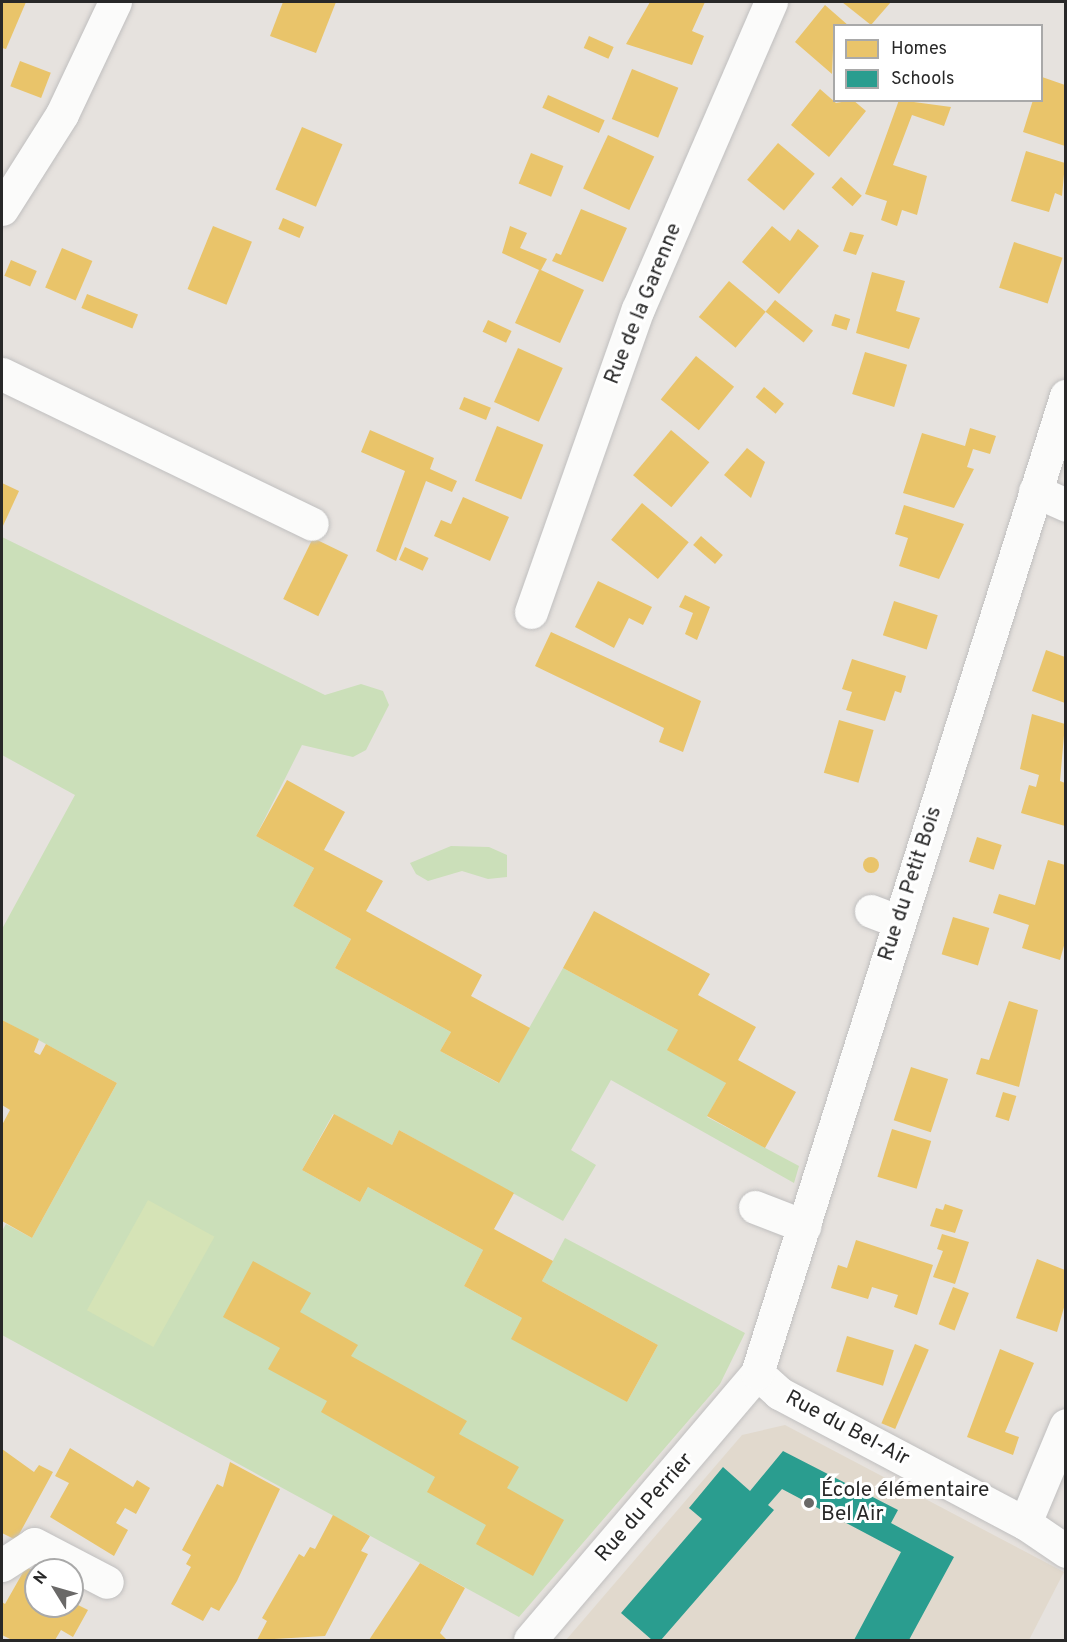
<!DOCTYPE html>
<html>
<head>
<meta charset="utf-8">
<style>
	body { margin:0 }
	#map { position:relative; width:1067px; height:1642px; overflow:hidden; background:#e6e2de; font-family:Overpass,sans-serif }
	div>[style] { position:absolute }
	.education>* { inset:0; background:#e1d9cd }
	.green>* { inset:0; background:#cbdfb9 }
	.pitch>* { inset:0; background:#d5e3b6; transform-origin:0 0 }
	.homes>* { inset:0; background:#e9c46a; transform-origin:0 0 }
	.round { border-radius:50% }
	.schools>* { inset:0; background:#2a9d8f }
	.roads { filter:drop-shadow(0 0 2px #c0bfbf) drop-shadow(0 0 2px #c0bfbf) }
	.minor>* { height:33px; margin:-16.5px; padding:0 16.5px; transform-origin:16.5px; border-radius:16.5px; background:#fbfbfa }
	.dots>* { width:16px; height:16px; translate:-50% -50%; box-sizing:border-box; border:3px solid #fff; border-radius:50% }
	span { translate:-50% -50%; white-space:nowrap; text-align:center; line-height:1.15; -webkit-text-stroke:6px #fff; paint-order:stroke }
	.street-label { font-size:21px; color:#282828 }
	.poi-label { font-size:21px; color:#282828 }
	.left { translate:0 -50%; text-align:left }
	.frame { position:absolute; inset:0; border:3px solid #282828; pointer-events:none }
	.legend { position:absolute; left:833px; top:24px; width:210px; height:78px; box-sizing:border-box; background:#fff; border:2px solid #a9a9a9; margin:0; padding:8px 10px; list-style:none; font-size:18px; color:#282828 }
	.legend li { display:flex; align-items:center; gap:12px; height:30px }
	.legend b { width:30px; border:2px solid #a9a9a9 }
	.north { position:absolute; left:24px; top:1558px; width:60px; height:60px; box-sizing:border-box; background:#fff; border:2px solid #a9a9a9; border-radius:50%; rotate:307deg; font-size:16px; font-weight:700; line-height:24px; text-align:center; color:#282828 }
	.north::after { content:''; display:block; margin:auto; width:21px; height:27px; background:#6a6968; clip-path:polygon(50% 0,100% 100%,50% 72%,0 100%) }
</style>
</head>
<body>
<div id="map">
	<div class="education">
		<i style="clip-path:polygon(785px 1425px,1064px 1572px,1029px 1640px,566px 1640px,742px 1435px)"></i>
	</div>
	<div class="green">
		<i style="clip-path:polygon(2px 537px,325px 695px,361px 684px,383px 691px,389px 705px,366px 750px,353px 757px,302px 745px,256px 836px,314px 868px,293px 906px,351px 939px,335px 968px,451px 1032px,440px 1051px,498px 1083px,563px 968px,678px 1030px,726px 1083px,707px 1117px,799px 1166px,794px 1183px,611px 1080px,571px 1150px,596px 1165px,563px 1221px,399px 1130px,392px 1145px,333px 1114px,302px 1170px,360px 1202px,368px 1187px,483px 1250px,464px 1286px,522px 1318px,627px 1402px,658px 1345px,542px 1281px,565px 1238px,745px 1333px,720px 1384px,519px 1617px,2px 1335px,2px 1231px,6px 1224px,32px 1238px,117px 1083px,2px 1020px,2px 929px,75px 795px,2px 755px)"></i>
		<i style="clip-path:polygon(451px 846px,489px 847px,507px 855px,507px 877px,488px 879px,462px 871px,428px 881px,416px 874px,410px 863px)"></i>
	</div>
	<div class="pitch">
		<i style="left:148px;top:1200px;width:76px;height:126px;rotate:29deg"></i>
	</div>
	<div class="homes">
		<i style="clip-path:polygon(2px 2px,26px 2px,6px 49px,2px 48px)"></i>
		<i style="clip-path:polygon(283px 2px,336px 2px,316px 53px,270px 36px)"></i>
		<i style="clip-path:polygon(650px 2px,705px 2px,692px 31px,704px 36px,692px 65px,626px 44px)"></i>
		<i style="clip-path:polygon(842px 2px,891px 2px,871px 25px)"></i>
		<i style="clip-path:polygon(825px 5px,849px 26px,834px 26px,832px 74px,795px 42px)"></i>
		<i style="left:589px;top:36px;width:27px;height:13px;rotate:24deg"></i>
		<i style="left:20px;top:61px;width:33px;height:27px;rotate:21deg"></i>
		<i style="left:632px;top:69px;width:50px;height:54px;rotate:22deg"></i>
		<i style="clip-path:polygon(1042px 77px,1065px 85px,1065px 146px,1023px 132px,1033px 100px,1042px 100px)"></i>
		<i style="clip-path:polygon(820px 89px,836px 103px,853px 100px,866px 111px,829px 157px,791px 125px)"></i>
		<i style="left:548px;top:95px;width:62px;height:14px;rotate:24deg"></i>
		<i style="clip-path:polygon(899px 100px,951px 107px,944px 126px,912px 115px,893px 165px,927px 176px,917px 215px,902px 210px,897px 226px,881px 220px,887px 201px,865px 194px)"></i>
		<i style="left:302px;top:127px;width:44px;height:68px;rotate:23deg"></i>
		<i style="left:608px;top:135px;width:51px;height:59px;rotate:25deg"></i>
		<i style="left:778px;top:143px;width:48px;height:48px;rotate:40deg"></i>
		<i style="clip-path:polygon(1026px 151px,1065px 163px,1062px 196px,1055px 193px,1049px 212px,1011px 201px)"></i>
		<i style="left:531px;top:153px;width:35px;height:33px;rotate:22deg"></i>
		<i style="left:841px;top:177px;width:28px;height:14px;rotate:42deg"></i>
		<i style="clip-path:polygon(581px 209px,627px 228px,603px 282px,552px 261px,556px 253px,561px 255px)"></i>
		<i style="left:283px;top:218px;width:23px;height:12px;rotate:23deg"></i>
		<i style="left:213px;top:226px;width:42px;height:68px;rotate:22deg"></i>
		<i style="clip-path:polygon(510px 226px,527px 233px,520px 248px,547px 259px,541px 270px,584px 290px,560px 343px,515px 323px,539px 270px,502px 253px)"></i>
		<i style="clip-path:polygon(772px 226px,790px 241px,798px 229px,819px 246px,779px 294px,742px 262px)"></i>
		<i style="clip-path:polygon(850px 232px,864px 235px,856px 255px,843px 251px)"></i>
		<i style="left:1014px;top:242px;width:51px;height:48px;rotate:18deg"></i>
		<i style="left:62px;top:248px;width:33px;height:43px;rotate:23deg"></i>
		<i style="left:11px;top:260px;width:28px;height:17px;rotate:23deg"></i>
		<i style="clip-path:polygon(872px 272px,905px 281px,896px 311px,920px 318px,909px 349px,856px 333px)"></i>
		<i style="left:729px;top:281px;width:48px;height:47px;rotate:40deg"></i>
		<i style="left:87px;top:294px;width:55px;height:15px;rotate:22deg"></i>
		<i style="left:775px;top:300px;width:49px;height:15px;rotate:39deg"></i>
		<i style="left:835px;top:314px;width:16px;height:12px;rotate:18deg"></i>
		<i style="left:488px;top:320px;width:26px;height:13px;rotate:25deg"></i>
		<i style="left:518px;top:348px;width:49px;height:59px;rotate:24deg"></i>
		<i style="left:865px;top:352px;width:44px;height:44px;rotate:17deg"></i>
		<i style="left:696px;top:356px;width:49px;height:56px;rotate:39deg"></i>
		<i style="left:764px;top:387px;width:26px;height:13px;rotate:40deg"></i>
		<i style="left:464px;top:397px;width:29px;height:13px;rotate:22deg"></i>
		<i style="left:497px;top:426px;width:50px;height:59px;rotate:22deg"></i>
		<i style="clip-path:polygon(970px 428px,996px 436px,990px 454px,973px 449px,967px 467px,974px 469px,954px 508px,903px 493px,922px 433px,965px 446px)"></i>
		<i style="clip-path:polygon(370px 430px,434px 458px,430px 469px,457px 481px,452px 492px,426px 481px,396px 561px,376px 551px,405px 471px,361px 452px)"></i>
		<i style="left:671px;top:430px;width:50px;height:59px;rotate:40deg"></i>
		<i style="clip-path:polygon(747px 448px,765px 462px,751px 498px,724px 475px)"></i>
		<i style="clip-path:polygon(2px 483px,19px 491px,2px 528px)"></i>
		<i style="clip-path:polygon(463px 497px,509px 517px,490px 561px,434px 536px,441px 520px,451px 524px)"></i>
		<i style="left:642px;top:503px;width:61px;height:48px;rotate:40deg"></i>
		<i style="clip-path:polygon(904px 505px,964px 524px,939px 579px,899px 566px,908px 538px,895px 534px)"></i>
		<i style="left:701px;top:536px;width:29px;height:12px;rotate:41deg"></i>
		<i style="left:313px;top:538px;width:39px;height:68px;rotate:26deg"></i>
		<i style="left:405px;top:547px;width:26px;height:14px;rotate:25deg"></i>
		<i style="clip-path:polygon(598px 581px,652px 607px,643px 625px,629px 618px,614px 648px,575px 627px)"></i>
		<i style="clip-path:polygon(685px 595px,710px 607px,697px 640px,685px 634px,693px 613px,679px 607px)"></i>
		<i style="left:894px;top:601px;width:46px;height:36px;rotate:18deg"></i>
		<i style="clip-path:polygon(551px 632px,701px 701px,683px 752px,659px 742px,664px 728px,535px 666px)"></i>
		<i style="clip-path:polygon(1046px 650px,1065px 657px,1065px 703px,1032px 691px)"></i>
		<i style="clip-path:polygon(852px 659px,906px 676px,901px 693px,895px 691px,885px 721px,846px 710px,852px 692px,842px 689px)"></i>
		<i style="clip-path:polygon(1032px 714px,1065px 724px,1060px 781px,1065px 783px,1065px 826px,1021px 813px,1029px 785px,1036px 787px,1039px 775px,1020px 769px)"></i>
		<i style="left:839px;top:720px;width:36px;height:55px;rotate:16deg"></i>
		<i style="clip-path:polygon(287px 780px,345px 812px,324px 850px,383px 881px,366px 911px,482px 975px,471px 996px,530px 1028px,499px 1083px,440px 1051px,451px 1032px,335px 968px,351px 939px,293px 906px,314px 868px,256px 836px)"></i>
		<i style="left:977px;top:837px;width:26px;height:26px;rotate:18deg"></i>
		<i class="round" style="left:863px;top:857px;width:16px;height:16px"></i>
		<i style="clip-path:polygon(1048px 860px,1065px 865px,1065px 942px,1060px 960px,1022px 948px,1029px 925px,993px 913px,999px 894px,1035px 905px)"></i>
		<i style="clip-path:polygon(594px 911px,710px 974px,698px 995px,756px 1027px,738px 1060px,796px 1092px,765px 1148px,707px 1116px,726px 1083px,667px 1050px,678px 1030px,563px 968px)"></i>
		<i style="left:953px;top:917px;width:38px;height:39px;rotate:17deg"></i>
		<i style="clip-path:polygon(1009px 1001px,1038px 1010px,1019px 1087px,976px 1074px,981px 1058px,989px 1060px)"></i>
		<i style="clip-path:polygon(2px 1020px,39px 1039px,34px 1052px,40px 1055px,46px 1044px,117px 1083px,32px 1238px,2px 1221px,2px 1125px,10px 1110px,2px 1105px)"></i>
		<i style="left:911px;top:1067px;width:39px;height:56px;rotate:18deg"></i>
		<i style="left:1003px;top:1092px;width:14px;height:26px;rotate:17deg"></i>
		<i style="clip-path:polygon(334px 1114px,392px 1145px,399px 1130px,514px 1193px,494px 1229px,553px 1261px,542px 1281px,658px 1345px,627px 1402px,511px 1339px,522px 1318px,464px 1286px,483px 1250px,368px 1187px,360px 1202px,302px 1170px)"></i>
		<i style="left:892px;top:1129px;width:41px;height:50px;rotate:17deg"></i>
		<i style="clip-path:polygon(945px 1204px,963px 1210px,955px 1233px,930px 1226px,936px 1208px,943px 1210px)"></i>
		<i style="clip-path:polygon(942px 1234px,969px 1242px,955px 1284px,933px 1277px,943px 1251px,937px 1249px)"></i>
		<i style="clip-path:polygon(856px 1240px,933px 1265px,917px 1315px,894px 1307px,898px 1295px,872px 1287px,868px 1299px,831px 1288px,838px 1265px,847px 1268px)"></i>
		<i style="clip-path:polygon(1037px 1259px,1065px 1270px,1065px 1304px,1057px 1332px,1016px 1318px)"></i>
		<i style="clip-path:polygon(253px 1261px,311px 1293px,300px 1312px,358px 1345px,351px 1356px,467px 1421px,459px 1434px,519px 1467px,507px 1488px,564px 1520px,533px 1576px,476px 1544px,486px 1525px,427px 1492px,435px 1477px,321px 1412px,327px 1401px,268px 1369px,280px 1348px,223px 1317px)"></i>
		<i style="left:953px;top:1287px;width:17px;height:40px;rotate:21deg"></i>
		<i style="left:847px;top:1336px;width:49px;height:37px;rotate:17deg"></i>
		<i style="left:915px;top:1344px;width:15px;height:86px;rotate:23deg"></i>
		<i style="clip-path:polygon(1000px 1349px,1034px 1363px,1005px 1432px,1019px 1437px,1013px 1455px,967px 1437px)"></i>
		<i style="clip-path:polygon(70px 1448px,133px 1487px,137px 1480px,150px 1488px,136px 1514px,125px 1508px,116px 1523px,128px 1530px,114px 1556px,50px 1517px,69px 1483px,55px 1476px)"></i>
		<i style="clip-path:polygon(2px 1449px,34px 1472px,39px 1465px,53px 1472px,16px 1540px,2px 1533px)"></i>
		<i style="clip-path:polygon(230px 1462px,280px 1489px,237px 1581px,219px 1611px,211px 1607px,203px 1621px,171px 1604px,191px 1567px,186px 1564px,191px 1555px,182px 1550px,217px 1484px,223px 1487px)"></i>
		<i style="clip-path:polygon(333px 1515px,370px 1536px,361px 1551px,368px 1554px,325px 1636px,257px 1640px,267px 1621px,262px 1618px,299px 1554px,304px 1557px,310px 1547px,315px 1549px)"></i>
		<i style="clip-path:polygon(420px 1563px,465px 1588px,440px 1633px,447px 1640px,369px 1640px)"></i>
		<i style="clip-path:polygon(26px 1567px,36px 1572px,36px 1606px,72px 1602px,88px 1610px,73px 1637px,61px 1630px,55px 1640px,12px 1640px,2px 1635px,2px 1602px,5px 1604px)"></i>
	</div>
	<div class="schools">
		<i style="clip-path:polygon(783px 1451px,898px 1510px,891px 1523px,954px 1557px,909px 1640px,854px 1640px,901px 1552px,782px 1489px,768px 1505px,774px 1510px,661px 1640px,652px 1640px,621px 1613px,702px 1519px,689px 1508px,723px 1467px,750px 1491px)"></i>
	</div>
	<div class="roads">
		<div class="minor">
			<i style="left:2px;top:209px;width:112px;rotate:-57.7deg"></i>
			<i style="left:62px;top:114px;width:124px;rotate:-64.7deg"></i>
			<i style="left:2px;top:374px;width:344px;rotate:25.8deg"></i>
			<i style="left:1035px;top:491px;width:34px;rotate:24deg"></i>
			<i style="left:531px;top:612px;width:321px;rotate:-70.6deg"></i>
			<i style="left:638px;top:309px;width:335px;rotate:-66.6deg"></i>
			<i style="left:871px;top:911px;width:30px;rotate:21deg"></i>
			<i style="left:755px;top:1207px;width:53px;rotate:21.2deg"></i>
			<i style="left:757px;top:1373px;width:30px;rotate:42deg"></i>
			<i style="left:779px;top:1393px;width:278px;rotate:27.9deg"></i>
			<i style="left:1025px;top:1523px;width:50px;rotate:34.3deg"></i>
			<i style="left:1025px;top:1523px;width:106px;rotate:-67.3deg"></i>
			<i style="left:2px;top:1565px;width:38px;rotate:-33deg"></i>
			<i style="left:34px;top:1544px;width:82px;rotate:27.5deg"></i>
			<i style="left:530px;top:1640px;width:350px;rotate:-49.6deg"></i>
			<i style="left:757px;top:1373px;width:1025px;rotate:-72.45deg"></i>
		</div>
	</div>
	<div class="dots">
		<i style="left:809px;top:1503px;background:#6a6968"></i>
	</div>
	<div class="street-label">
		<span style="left:644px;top:304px;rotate:-68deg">Rue de la Garenne</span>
		<span style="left:911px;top:884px;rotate:-72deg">Rue du Petit Bois</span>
		<span style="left:847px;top:1429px;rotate:28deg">Rue du Bel-Air</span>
		<span style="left:645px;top:1508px;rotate:-49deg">Rue du Perrier</span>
	</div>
	<div class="poi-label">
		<span class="left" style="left:821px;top:1503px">École élémentaire<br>Bel Air</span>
	</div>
	<div class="frame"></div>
	<ul class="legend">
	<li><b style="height:16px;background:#e9c46a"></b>Homes</li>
	<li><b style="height:16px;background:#2a9d8f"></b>Schools</li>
	</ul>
	<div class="north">N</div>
</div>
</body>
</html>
